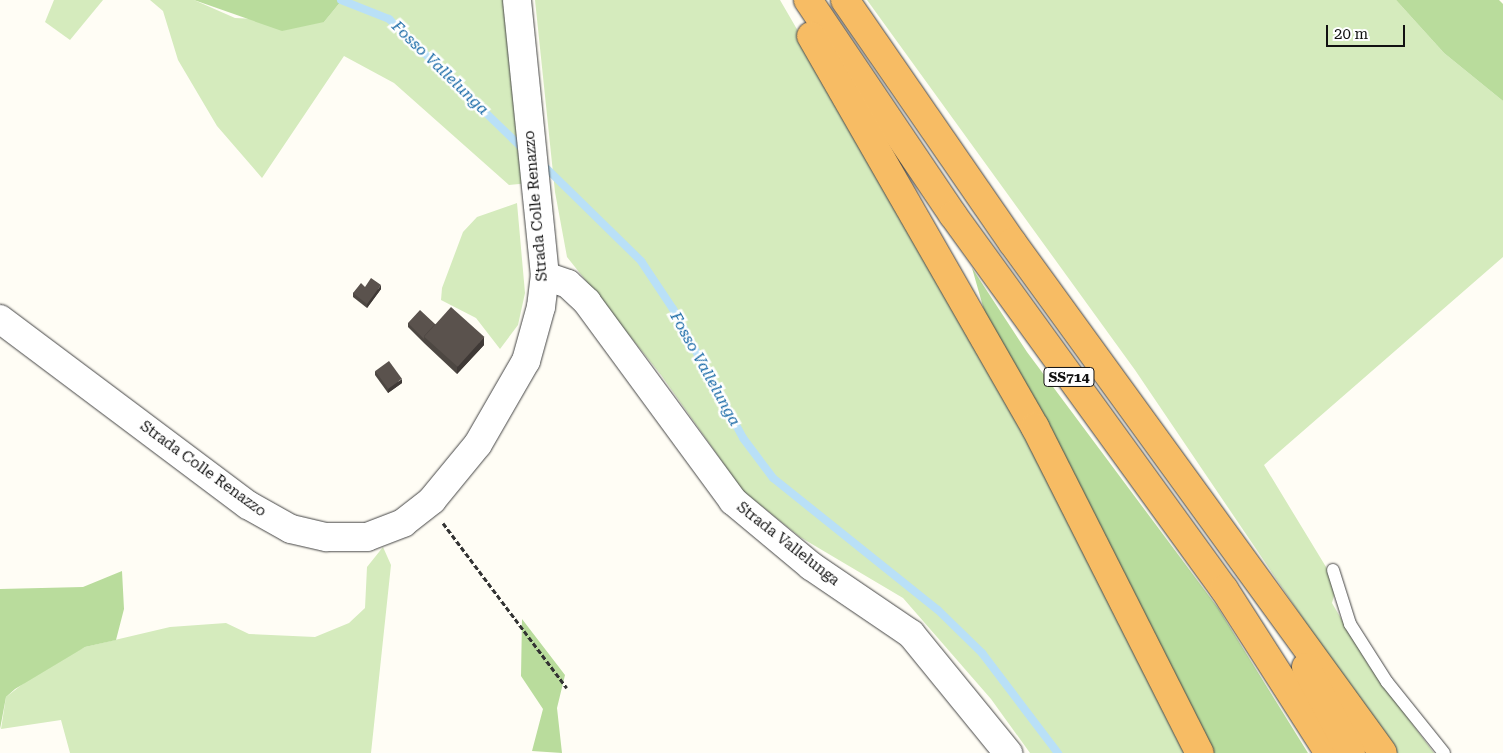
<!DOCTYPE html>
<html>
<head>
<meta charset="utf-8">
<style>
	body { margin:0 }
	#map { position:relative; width:1503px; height:753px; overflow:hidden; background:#fffdf5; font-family:"Roboto Serif",serif }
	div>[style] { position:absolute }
	.green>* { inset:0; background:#d5ebbd }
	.forest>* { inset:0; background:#b9dc9c }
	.stream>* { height:8px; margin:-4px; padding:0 4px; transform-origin:4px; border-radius:4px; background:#b9e0f7 }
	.path>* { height:3px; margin-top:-1.5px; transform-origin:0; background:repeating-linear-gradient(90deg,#333 0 5px,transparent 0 7.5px) }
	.roads { filter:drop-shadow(0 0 1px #444) drop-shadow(0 0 1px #444) }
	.service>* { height:12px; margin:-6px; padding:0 6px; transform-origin:6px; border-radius:6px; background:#fff }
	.tertiary>* { height:28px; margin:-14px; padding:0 14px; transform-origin:14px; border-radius:14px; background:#fff }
	.trunk>* { height:28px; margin:-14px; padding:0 14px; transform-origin:14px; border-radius:14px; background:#f7bc64 }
	.wall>* { inset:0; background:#4d4742 }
	.shaded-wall>* { inset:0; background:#3f3936 }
	.building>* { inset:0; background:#5a524d; transform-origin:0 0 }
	span { translate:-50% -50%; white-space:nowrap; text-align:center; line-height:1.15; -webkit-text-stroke:5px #fff; paint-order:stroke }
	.shield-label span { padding:1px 4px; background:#fff; border:1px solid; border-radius:4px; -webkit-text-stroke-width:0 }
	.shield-label { font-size:14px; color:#111; font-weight:700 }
	.street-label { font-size:15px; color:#111 }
	.water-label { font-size:16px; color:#1768a6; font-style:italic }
	.scale { position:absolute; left:1326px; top:25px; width:79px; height:22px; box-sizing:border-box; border:2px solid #111; border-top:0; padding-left:6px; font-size:15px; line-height:18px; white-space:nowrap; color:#111; -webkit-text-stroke:4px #fff; paint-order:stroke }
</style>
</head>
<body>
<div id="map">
	<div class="green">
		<i style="clip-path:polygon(54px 0,103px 0,70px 40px,45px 22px)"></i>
		<i style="clip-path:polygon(150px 0,194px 0,235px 18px,324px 22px,342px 0,508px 0,529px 183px,509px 185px,394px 83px,344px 56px,262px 178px,217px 126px,178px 60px,163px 11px)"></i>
		<i style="clip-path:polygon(535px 0,780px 0,1011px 398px,1194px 753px,1030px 753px,991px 699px,903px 598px,800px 537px,743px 491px,661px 375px,567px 257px,555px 192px)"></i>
		<i style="clip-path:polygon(867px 0,1396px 0,1444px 53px,1503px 101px,1503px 257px,1264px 465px,1337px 585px,1332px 603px,1369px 666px,1434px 753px,1394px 753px,1135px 370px)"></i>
		<i style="clip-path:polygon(517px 203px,525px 293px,518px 325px,500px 349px,476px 318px,441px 300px,442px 288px,463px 232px,477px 217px)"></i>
		<i style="clip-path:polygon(383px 547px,391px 565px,371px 753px,70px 753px,61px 720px,1px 729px,6px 697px,46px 666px,85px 647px,170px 627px,226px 623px,249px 634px,315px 637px,349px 623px,365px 608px,367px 567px)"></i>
	</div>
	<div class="forest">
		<i style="clip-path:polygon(194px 0,342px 0,324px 22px,282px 31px)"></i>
		<i style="clip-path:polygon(1396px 0,1499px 0,1503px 4px,1503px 101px,1444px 53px)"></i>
		<i style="clip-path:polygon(972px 268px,1027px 352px,1218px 608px,1308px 753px,1211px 753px,986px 317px)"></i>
		<i style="clip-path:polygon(122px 571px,124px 609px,116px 640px,85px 647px,15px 689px,6px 697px,0 729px,0 589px,83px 587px)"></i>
		<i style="clip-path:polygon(522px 619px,565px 675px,557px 708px,562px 753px,532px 751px,543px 709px,521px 676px)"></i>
	</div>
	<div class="stream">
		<i style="left:341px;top:0;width:52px;rotate:21.6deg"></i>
		<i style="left:389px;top:19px;width:190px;rotate:44.1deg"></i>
		<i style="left:542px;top:164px;width:139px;rotate:44.4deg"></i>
		<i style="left:641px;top:261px;width:58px;rotate:56.3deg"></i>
		<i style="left:673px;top:309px;width:147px;rotate:61.5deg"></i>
		<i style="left:743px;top:438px;width:50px;rotate:53.1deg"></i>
		<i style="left:773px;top:478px;width:211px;rotate:38.7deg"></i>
		<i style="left:938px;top:610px;width:62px;rotate:44.3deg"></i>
		<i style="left:982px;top:653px;width:126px;rotate:52.8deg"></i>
	</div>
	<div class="path">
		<i style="left:443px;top:523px;width:206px;rotate:53.1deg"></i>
	</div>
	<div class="roads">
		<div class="service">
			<i style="left:1333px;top:570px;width:57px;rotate:72.5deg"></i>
			<i style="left:1350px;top:624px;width:69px;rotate:57.5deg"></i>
			<i style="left:1387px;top:682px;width:91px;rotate:51.2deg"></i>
		</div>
		<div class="tertiary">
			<i style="left:545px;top:276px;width:24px;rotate:19deg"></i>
			<i style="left:568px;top:284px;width:26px;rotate:43deg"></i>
			<i style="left:587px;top:302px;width:247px;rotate:53.7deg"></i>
			<i style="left:733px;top:501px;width:102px;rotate:39.8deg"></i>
			<i style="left:811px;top:566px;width:121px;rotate:34.2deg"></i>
			<i style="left:911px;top:634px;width:154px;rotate:50.8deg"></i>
			<i style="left:0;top:319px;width:310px;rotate:36.9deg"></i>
			<i style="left:248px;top:505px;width:49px;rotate:29.2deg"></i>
			<i style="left:291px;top:529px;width:37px;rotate:13deg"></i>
			<i style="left:327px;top:537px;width:40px"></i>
			<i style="left:367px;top:537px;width:39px;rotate:-21deg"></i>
			<i style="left:403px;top:523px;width:37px;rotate:-38deg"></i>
			<i style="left:432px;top:500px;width:72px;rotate:-50.6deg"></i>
			<i style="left:478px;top:444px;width:96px;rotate:-60deg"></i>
			<i style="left:526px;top:361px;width:56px;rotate:-74.5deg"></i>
			<i style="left:541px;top:307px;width:31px;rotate:-83deg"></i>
			<i style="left:545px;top:276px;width:277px;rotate:-95.8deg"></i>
		</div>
		<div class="trunk">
			<i style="left:808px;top:0;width:259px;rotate:56deg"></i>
			<i style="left:953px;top:215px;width:462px;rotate:54.1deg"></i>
			<i style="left:1224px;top:589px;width:195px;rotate:57.4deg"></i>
			<i style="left:845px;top:0;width:294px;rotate:55.4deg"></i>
			<i style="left:1012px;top:242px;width:631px;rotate:54.02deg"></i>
			<i style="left:811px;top:36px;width:451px;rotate:60.2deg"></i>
			<i style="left:1035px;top:427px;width:365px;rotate:63.2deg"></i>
			<i style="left:1306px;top:667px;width:97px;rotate:62.4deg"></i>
		</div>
	</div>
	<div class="wall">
		<i style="clip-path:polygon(365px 287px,381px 289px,367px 308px,353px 297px,353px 293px)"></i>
		<i style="clip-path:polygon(408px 323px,435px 324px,484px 345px,457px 374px,424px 343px,408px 327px)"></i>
		<i style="clip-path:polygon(375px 371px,402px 383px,388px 393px,375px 375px)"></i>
	</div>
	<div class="shaded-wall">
		<i style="clip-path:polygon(381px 285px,381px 289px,367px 308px,367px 304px)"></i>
		<i style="clip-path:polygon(484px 337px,484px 345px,457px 374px,457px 366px)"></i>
		<i style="clip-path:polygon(402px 379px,402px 383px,388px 393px,388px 389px)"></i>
	</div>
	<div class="building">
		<i style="clip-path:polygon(371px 278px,381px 285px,367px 304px,353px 293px,361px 283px,365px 287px)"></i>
		<i style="left:451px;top:307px;width:45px;height:40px;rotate:42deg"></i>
		<i style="clip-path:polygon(420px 310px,435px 324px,424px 336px,424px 339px,408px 323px)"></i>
		<i style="left:389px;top:361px;width:22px;height:17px;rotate:54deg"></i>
	</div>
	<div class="shield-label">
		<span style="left:1069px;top:377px">SS714</span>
	</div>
	<div class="street-label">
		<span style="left:536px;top:206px;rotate:-95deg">Strada Colle Renazzo</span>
		<span style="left:203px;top:469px;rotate:36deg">Strada Colle Renazzo</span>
		<span style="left:788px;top:544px;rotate:38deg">Strada Vallelunga</span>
	</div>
	<div class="water-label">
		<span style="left:440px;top:68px;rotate:44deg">Fosso Vallelunga</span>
		<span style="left:705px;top:369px;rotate:61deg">Fosso Vallelunga</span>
	</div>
	<div class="scale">20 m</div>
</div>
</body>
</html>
